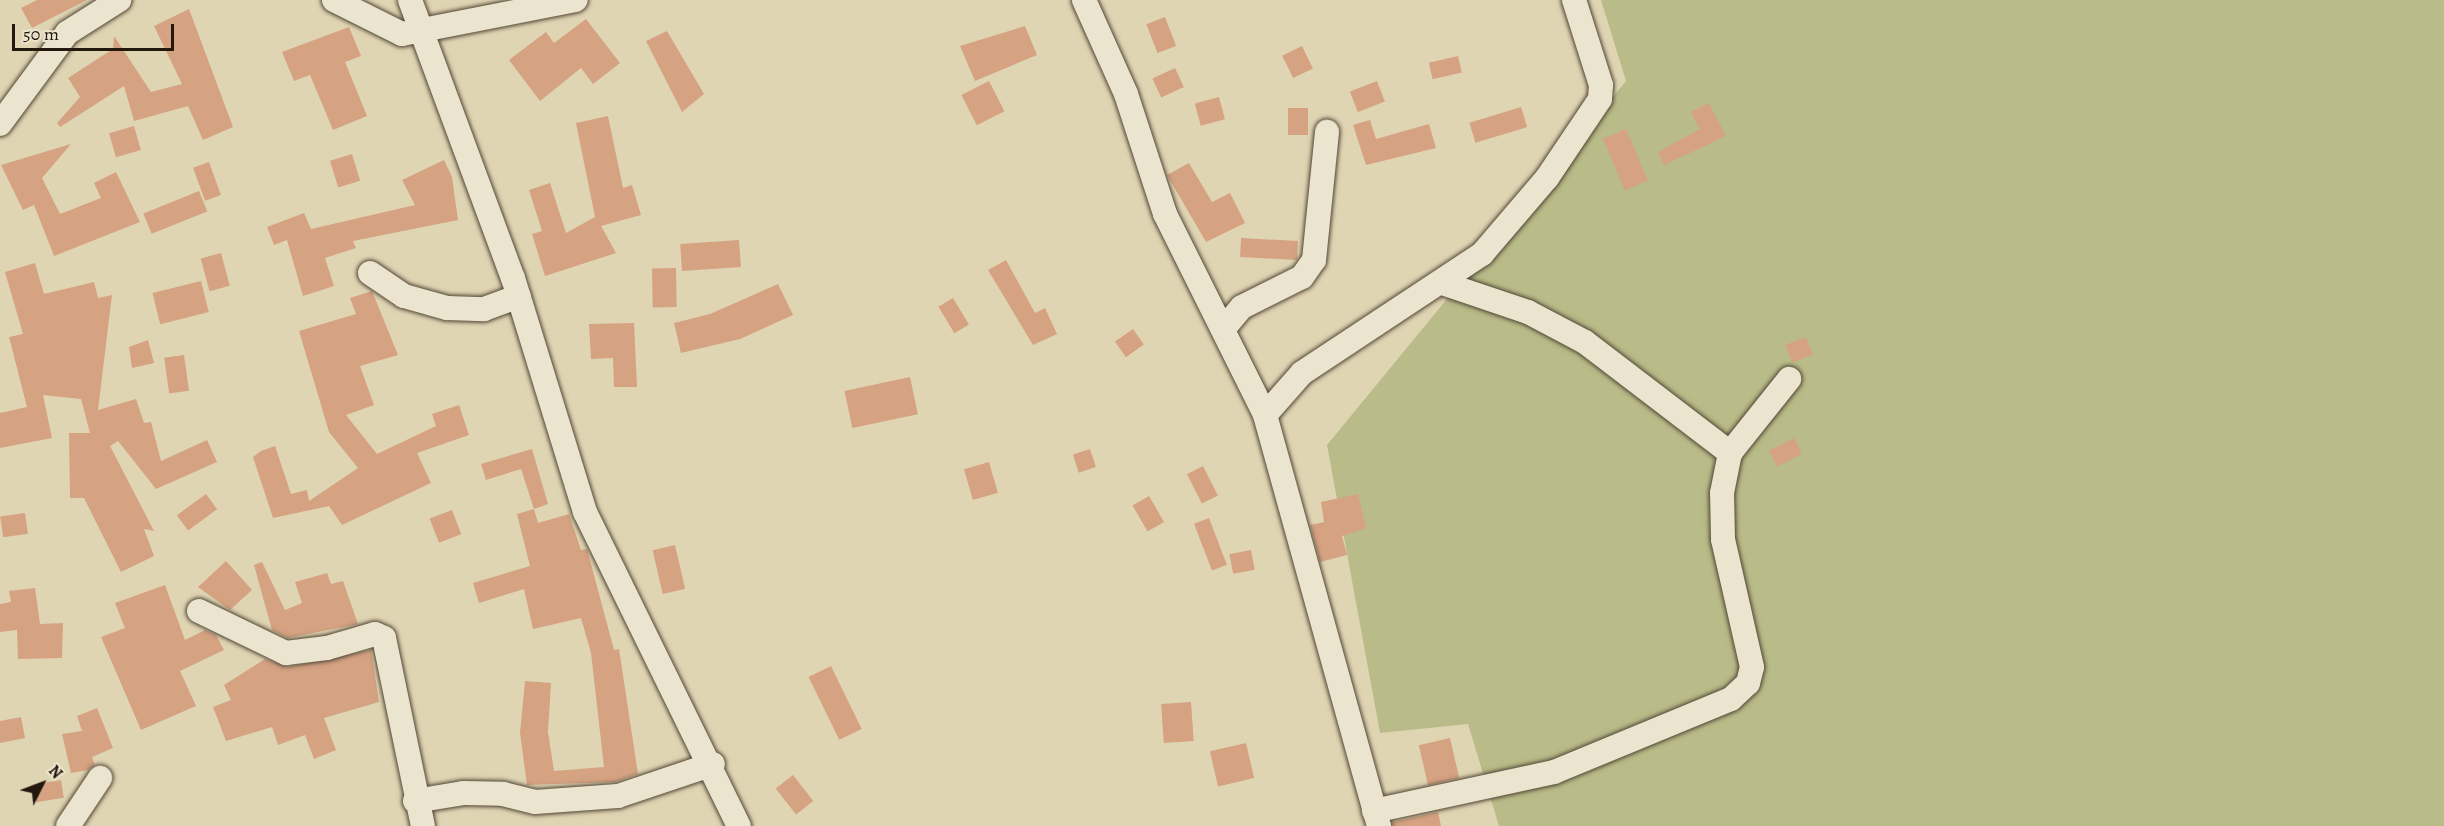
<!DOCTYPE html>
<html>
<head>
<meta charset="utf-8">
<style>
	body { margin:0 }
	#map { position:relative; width:2444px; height:826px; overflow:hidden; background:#e0d5b3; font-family:Alegreya,serif }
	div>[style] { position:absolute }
	.green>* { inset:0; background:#b9bb88 }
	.building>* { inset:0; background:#d5a282; transform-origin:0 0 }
	.roads { filter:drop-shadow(0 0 2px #524737) drop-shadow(0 0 2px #524737) }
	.street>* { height:24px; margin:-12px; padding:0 12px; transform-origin:12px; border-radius:12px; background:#ebe4ce }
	span { translate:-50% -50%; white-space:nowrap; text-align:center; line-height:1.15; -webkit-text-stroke:5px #ebe4ce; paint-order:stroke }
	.north { position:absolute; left:12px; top:754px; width:60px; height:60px; -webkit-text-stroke:4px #ebe4ce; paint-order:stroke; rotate:48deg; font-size:16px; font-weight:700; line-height:24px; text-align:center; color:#23180e }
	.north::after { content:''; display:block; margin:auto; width:21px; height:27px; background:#23180e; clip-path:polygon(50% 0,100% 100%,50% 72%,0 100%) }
	.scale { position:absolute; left:12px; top:24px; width:162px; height:27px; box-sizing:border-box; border:3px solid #23180e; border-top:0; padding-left:8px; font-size:18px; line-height:21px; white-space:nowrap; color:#23180e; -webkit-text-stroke:4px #ebe4ce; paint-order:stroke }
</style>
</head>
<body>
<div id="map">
	<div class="green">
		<i style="clip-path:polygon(1601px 0,2444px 0,2444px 826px,1499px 826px,1468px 724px,1380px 733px,1327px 445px,1626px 81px)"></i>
	</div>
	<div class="building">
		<i style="clip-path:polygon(37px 0,87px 0,32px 28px,21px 8px)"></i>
		<i style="clip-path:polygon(189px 9px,233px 127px,203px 140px,188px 106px,134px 121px,124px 86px,60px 127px,57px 123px,80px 97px,68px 78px,113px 49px,114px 36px,151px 92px,182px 84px,154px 26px)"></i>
		<i style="left:1165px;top:17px;width:31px;height:20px;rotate:69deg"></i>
		<i style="clip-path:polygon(586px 19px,620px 63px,593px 84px,581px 68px,540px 101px,509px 60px,546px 32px,554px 43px)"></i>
		<i style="clip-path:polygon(1025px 26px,1037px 55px,975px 81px,960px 46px)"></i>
		<i style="clip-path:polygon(349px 27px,361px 56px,345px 62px,367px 116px,333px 130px,310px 75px,294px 81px,282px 52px)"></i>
		<i style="clip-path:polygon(667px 31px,704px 94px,682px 112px,646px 41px)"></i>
		<i style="left:1302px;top:46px;width:25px;height:22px;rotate:64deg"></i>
		<i style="left:1458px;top:56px;width:17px;height:30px;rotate:77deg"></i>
		<i style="left:1175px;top:68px;width:21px;height:25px;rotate:65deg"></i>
		<i style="left:989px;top:81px;width:34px;height:31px;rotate:63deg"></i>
		<i style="left:1377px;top:81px;width:22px;height:29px;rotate:69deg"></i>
		<i style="left:1219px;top:97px;width:23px;height:25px;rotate:75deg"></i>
		<i style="clip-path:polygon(1709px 103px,1726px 136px,1664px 165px,1658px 152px,1700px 129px,1691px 112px)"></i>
		<i style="left:1521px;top:107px;width:21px;height:54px;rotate:73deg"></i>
		<i style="left:1288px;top:108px;width:20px;height:27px"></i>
		<i style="clip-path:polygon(608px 116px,623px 188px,632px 185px,641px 215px,601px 226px,616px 253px,545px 276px,532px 234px,542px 231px,529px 190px,550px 183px,566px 233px,595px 217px,576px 123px)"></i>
		<i style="clip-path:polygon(1370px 120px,1376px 139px,1429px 124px,1436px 148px,1366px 165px,1353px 125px)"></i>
		<i style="left:134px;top:126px;width:25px;height:26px;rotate:74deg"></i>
		<i style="left:1626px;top:129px;width:56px;height:25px;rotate:67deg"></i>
		<i style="clip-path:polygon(71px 144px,42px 178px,60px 214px,101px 198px,94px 183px,116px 172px,140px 222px,54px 256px,34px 205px,23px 210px,1px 165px)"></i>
		<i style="left:352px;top:154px;width:28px;height:23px;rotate:73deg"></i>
		<i style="clip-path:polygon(444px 160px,452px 177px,458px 220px,353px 241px,356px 248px,325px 258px,334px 286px,303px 296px,287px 240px,274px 245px,267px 227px,304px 213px,311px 229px,415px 205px,402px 180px)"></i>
		<i style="left:209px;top:162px;width:35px;height:17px;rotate:70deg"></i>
		<i style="clip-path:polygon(1189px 163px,1212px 202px,1230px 193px,1245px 223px,1206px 242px,1167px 175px)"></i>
		<i style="left:199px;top:191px;width:22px;height:60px;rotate:68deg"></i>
		<i style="left:739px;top:240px;width:27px;height:59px;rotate:86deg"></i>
		<i style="left:1298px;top:241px;width:19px;height:57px;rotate:93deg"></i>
		<i style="left:221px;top:253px;width:34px;height:21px;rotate:75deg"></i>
		<i style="clip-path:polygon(1006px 260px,1035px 313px,1045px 308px,1057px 334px,1033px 345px,988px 270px)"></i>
		<i style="clip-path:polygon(35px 263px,44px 294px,94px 282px,98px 298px,112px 295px,98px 410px,136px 399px,144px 423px,151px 422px,161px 461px,207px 440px,217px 462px,156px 489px,118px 441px,110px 446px,154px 531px,144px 529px,154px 556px,121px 572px,84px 498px,70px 498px,69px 433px,90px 433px,81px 399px,43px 395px,52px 438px,0 448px,0 413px,27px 407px,9px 337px,23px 334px,5px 272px)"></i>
		<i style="left:676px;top:268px;width:39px;height:24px;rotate:89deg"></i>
		<i style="left:201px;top:281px;width:32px;height:50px;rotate:76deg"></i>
		<i style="clip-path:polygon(778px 284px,793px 315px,740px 339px,681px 353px,674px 323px,710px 314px)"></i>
		<i style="clip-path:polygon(372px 291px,398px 355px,360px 366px,374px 405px,346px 415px,377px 454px,436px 426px,432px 414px,459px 405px,469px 435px,417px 453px,431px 483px,342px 525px,329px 506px,273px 518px,253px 457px,261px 451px,275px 446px,291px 494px,307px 490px,309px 501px,358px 468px,329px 432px,299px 331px,356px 314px,350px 298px)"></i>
		<i style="left:953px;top:298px;width:31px;height:17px;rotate:59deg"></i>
		<i style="clip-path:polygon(634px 323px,637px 387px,614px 387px,613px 358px,591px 359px,589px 324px)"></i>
		<i style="left:1133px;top:329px;width:19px;height:22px;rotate:55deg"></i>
		<i style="left:1806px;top:337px;width:19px;height:22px;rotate:69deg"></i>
		<i style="clip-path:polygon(148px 340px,154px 363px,132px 368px,129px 347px)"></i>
		<i style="left:184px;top:355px;width:36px;height:20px;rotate:82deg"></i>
		<i style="left:910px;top:377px;width:38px;height:67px;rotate:78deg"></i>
		<i style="left:1794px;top:438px;width:18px;height:28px;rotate:63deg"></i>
		<i style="clip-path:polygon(532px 449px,548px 504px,534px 509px,521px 469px,486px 480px,481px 464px)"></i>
		<i style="left:1090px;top:449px;width:19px;height:18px;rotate:72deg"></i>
		<i style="left:989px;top:462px;width:32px;height:26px;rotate:74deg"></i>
		<i style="left:1203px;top:466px;width:33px;height:18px;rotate:63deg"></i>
		<i style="left:206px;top:494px;width:19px;height:36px;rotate:54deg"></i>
		<i style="clip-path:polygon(1358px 494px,1366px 528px,1342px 536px,1347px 555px,1320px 562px,1310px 525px,1324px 522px,1321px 502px)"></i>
		<i style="left:1149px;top:496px;width:30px;height:19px;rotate:60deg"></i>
		<i style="clip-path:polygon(534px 509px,538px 523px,569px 514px,581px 550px,587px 549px,614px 650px,619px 649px,638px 774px,615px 782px,527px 785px,520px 733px,525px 681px,551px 683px,548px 732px,554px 771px,604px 767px,591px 653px,581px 618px,533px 629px,524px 589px,479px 603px,473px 583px,530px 566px,517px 514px)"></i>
		<i style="left:452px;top:510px;width:26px;height:24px;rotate:69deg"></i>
		<i style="left:25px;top:513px;width:21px;height:25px;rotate:82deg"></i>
		<i style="left:1209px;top:518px;width:50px;height:16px;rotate:69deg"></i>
		<i style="left:675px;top:545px;width:45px;height:23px;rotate:77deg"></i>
		<i style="left:1251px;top:550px;width:20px;height:22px;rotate:79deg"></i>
		<i style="clip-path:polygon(226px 561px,252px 590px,230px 610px,198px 587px)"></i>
		<i style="clip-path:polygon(262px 562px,285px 610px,302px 603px,295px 582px,327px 573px,331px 584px,343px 581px,358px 624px,288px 638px,272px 630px,254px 565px)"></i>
		<i style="clip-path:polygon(165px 585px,185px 640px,205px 630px,216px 635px,224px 650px,180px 671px,196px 706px,141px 730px,101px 637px,125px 628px,115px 603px)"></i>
		<i style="clip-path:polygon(35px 588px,40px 624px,63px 623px,62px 658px,18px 659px,17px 630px,0 632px,0 604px,11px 602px,9px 591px)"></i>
		<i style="clip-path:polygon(371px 650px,379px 702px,324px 718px,336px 750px,314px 759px,305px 735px,278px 745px,272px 727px,226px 741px,213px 707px,231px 700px,224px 685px,265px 659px,288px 667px)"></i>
		<i style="left:831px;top:666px;width:70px;height:25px;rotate:64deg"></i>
		<i style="left:1191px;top:702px;width:39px;height:30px;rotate:86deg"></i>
		<i style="clip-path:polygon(97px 708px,113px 748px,92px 757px,95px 765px,88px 770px,71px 773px,62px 734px,82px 731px,77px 716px)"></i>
		<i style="clip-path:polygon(21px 717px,25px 738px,0 743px,0 721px)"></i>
		<i style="left:1450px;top:738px;width:41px;height:32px;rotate:77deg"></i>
		<i style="left:1246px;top:743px;width:36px;height:37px;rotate:77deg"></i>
		<i style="left:793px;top:775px;width:33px;height:22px;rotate:52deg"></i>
		<i style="left:61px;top:780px;width:18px;height:28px;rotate:81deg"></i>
		<i style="clip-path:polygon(1438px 812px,1441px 826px,1393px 826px,1393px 822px)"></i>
	</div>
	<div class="roads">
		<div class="street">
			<i style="left:334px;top:0;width:76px;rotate:26.6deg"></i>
			<i style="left:402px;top:34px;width:177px;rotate:-11.1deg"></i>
			<i style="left:410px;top:0;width:296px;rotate:69.7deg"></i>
			<i style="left:513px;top:278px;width:245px;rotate:72.9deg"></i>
			<i style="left:585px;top:512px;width:350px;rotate:63.9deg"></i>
			<i style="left:1084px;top:0;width:103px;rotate:65.9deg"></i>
			<i style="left:1126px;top:94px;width:126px;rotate:72deg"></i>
			<i style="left:1165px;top:214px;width:225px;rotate:63.5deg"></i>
			<i style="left:1265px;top:415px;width:427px;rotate:74.5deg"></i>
			<i style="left:0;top:124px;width:113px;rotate:-53.6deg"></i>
			<i style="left:67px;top:33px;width:62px;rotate:-32.4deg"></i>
			<i style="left:370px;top:273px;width:41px;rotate:34.1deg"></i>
			<i style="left:404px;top:296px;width:45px;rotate:15.6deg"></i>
			<i style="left:447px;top:308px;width:37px;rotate:2deg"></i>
			<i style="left:484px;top:309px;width:37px;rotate:-20deg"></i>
			<i style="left:1442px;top:283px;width:91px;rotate:18.6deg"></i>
			<i style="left:1528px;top:312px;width:64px;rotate:27.8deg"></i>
			<i style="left:1585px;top:342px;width:183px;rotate:37.4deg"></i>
			<i style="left:1225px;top:327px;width:26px;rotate:-50deg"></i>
			<i style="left:1242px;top:307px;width:67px;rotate:-26.6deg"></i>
			<i style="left:1302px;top:277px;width:21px;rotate:-55deg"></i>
			<i style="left:1314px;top:260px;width:129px;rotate:-84.2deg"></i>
			<i style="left:1265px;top:415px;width:56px;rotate:-48.6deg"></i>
			<i style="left:1302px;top:373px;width:216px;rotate:-33.5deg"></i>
			<i style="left:1482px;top:254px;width:100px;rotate:-49.5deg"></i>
			<i style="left:1547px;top:178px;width:95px;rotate:-56.1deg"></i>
			<i style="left:1600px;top:99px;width:14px;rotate:-86deg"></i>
			<i style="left:1601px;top:85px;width:89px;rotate:-107.6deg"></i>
			<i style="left:199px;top:611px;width:97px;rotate:25.8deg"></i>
			<i style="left:286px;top:653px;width:41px;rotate:-7deg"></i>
			<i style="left:327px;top:648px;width:50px;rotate:-16.3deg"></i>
			<i style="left:375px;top:634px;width:10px;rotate:24deg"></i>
			<i style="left:384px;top:638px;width:192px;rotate:78.3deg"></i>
			<i style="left:415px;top:801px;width:50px;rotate:-9.3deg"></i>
			<i style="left:464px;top:793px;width:39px;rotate:1deg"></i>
			<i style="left:503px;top:794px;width:33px;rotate:14deg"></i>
			<i style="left:535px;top:802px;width:83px;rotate:-4.1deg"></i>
			<i style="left:618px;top:796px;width:100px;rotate:-18.6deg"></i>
			<i style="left:1374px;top:811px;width:184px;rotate:-12.2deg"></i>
			<i style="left:1554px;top:772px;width:191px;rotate:-22.4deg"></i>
			<i style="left:1731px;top:699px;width:23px;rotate:-43deg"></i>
			<i style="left:1748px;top:683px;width:16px;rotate:-76deg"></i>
			<i style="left:1752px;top:667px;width:131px;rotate:-102.8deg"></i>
			<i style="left:1723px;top:539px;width:46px;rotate:-91.2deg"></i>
			<i style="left:1722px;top:493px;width:41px;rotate:-78.7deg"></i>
			<i style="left:1730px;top:453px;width:95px;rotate:-51.4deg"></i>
			<i style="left:68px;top:826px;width:58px;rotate:-56.3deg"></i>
		</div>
	</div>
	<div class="north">N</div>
	<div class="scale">50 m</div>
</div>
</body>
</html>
